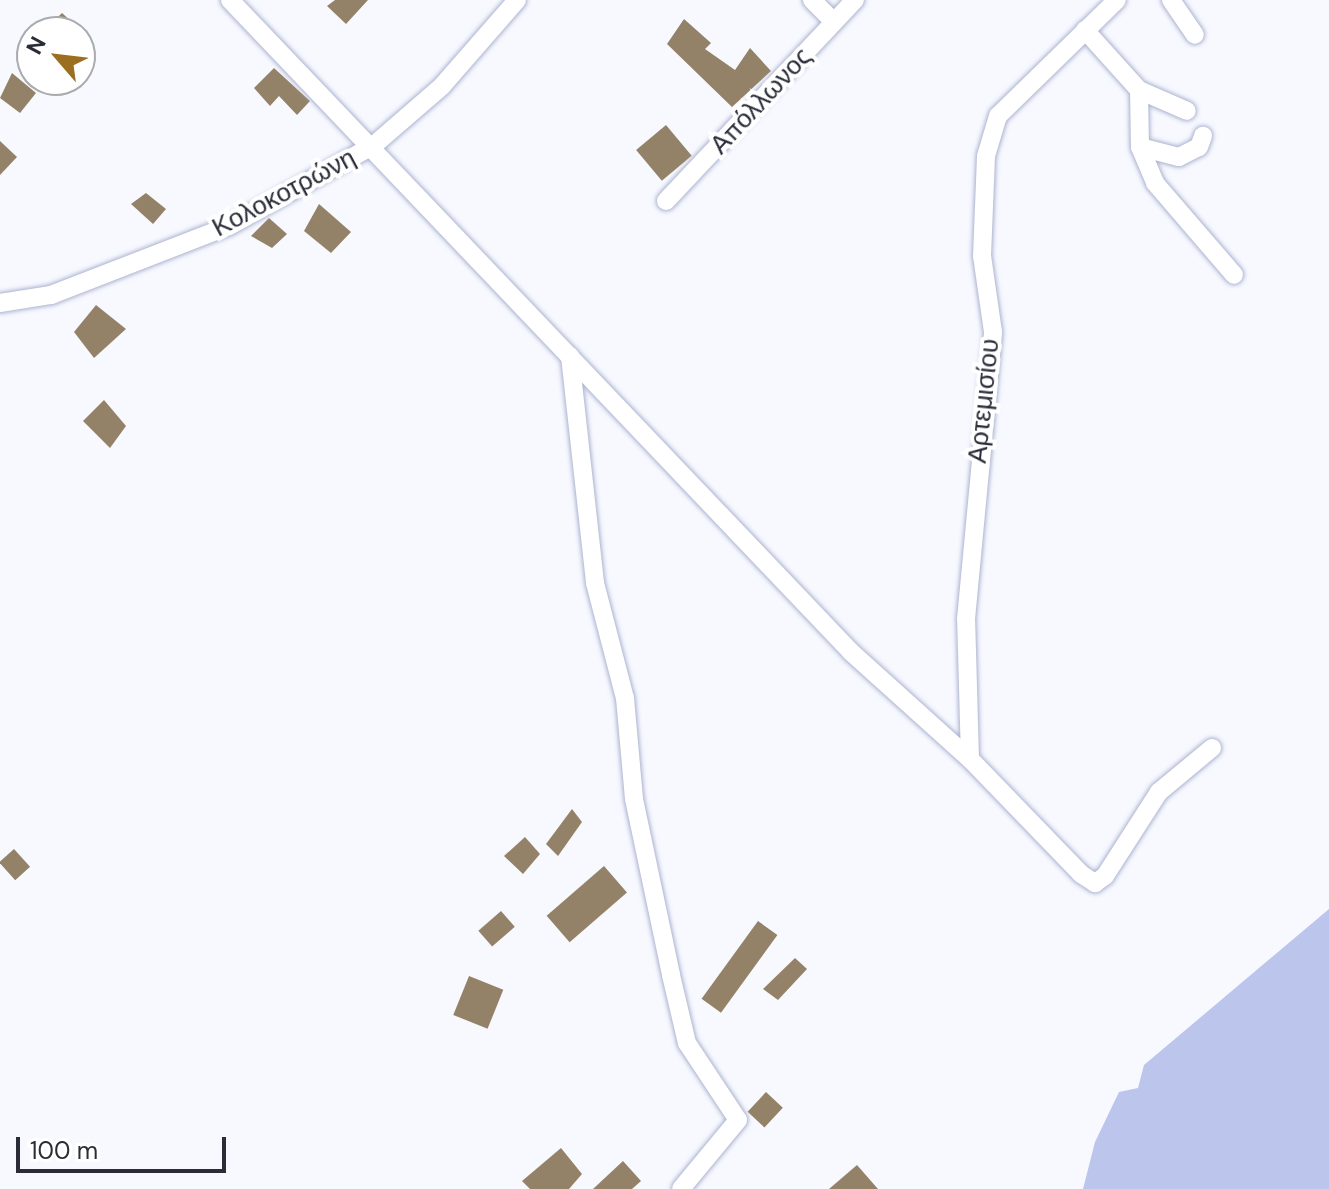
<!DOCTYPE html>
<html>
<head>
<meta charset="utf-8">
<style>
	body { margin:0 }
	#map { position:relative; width:1329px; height:1189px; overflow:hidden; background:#f7f9ff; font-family:"DM Sans",sans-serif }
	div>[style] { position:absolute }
	.green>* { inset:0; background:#bcc5ec }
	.building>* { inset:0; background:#948268; transform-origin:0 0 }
	.roads { filter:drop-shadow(0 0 2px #acb3d0) drop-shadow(0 0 2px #acb3d0) }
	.minor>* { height:18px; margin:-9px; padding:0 9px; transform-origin:9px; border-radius:9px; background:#fff }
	span { translate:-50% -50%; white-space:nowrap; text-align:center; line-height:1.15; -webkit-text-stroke:8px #fff; paint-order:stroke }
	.street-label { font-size:26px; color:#2a2d38 }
	.north { position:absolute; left:16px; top:16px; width:80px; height:80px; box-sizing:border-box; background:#fff; border:2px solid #aaabaf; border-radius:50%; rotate:298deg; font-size:22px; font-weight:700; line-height:32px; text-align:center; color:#2a2d38 }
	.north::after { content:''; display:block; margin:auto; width:28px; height:36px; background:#9c6e1f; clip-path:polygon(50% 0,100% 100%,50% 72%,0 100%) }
	.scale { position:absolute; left:16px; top:1137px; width:210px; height:36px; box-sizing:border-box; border:4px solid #2a2d38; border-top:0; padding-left:10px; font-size:24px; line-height:28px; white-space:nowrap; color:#2a2d38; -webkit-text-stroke:6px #fff; paint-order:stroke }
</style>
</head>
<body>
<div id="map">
	<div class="green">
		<i style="clip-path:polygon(1329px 909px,1329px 1189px,1083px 1189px,1095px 1142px,1119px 1092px,1138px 1088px,1144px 1065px)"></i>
	</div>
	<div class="building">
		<i style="clip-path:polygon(335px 0,368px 0,346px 24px,327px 6px)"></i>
		<i style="clip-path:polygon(62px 13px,83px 32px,62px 32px,53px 22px)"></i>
		<i style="clip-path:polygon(684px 19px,711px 43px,705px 49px,735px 70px,750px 48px,771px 71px,732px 107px,667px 44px)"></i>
		<i style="clip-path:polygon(274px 68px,310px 101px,297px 115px,279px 96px,270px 106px,254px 88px)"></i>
		<i style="clip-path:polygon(12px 73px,36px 93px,20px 113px,0 98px)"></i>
		<i style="left:666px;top:125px;width:40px;height:39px;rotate:50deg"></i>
		<i style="clip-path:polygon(0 141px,17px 157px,0 175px)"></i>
		<i style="clip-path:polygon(146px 193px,166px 209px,153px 224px,131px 204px)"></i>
		<i style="clip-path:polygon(319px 204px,351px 232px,331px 253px,304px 231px)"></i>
		<i style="clip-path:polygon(269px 218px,287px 234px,272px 248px,251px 236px)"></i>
		<i style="clip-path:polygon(96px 305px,126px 329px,94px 358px,74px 332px)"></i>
		<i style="clip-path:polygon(104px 400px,126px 426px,110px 448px,83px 421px)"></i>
		<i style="clip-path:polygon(572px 809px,582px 822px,558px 856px,546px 844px)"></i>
		<i style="clip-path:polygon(525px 837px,540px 854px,523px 874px,504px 856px)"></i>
		<i style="left:14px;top:849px;width:24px;height:20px;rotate:48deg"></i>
		<i style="left:604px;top:866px;width:35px;height:76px;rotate:49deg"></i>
		<i style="left:501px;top:911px;width:21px;height:30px;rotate:49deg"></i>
		<i style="left:758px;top:921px;width:24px;height:96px;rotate:36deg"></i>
		<i style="clip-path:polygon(795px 958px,807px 969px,778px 1000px,763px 989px)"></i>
		<i style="left:469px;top:976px;width:37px;height:42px;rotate:22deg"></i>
		<i style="left:766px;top:1092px;width:23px;height:27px;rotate:43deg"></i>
		<i style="clip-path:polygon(561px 1148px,582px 1174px,569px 1189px,530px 1189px,522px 1181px)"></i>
		<i style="clip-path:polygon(623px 1161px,641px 1181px,632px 1189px,593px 1189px)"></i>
		<i style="clip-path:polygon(857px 1165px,878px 1189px,829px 1189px)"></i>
	</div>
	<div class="roads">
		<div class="minor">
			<i style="left:230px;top:0;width:900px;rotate:46.39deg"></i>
			<i style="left:851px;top:652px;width:160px;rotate:42deg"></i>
			<i style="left:970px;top:759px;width:160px;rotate:46deg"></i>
			<i style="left:1081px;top:874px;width:17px;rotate:33deg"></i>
			<i style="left:1095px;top:883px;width:12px;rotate:-35deg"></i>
			<i style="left:1105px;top:876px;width:100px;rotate:-57.3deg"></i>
			<i style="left:1159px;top:792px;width:69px;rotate:-39.7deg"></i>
			<i style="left:812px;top:0;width:31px;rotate:45deg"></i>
			<i style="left:1171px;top:0;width:42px;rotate:55.6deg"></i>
			<i style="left:1085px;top:30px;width:81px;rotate:48deg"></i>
			<i style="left:1139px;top:90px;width:57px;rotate:89deg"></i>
			<i style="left:1140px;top:147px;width:39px;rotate:67deg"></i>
			<i style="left:1155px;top:183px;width:121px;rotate:49.3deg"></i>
			<i style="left:1139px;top:90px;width:52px;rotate:23.6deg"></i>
			<i style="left:1140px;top:147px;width:40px;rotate:14.4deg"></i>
			<i style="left:1179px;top:157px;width:22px;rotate:-27deg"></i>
			<i style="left:1199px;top:147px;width:12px;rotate:-70deg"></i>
			<i style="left:666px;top:201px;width:276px;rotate:-46.8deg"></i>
			<i style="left:0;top:303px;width:52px;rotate:-8.9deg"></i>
			<i style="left:51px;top:295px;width:191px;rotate:-21.2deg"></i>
			<i style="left:229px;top:226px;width:166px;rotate:-29.2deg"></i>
			<i style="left:374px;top:145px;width:90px;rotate:-40.9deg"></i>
			<i style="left:442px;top:86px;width:114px;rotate:-48.9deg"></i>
			<i style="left:570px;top:356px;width:228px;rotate:83.7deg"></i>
			<i style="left:595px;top:583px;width:119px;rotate:75.4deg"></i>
			<i style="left:625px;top:698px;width:101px;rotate:84.9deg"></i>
			<i style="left:634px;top:799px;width:180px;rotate:78.1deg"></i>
			<i style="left:671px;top:975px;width:70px;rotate:76.8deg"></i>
			<i style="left:687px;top:1043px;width:92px;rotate:56.5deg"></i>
			<i style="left:738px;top:1120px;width:89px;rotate:129.6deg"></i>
			<i style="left:970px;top:759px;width:140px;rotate:-91.6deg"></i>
			<i style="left:966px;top:619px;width:288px;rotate:-84.6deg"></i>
			<i style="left:993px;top:332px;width:77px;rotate:-98.2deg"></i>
			<i style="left:982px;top:256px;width:100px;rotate:-87.7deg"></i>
			<i style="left:986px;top:156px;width:42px;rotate:-73.3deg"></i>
			<i style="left:998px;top:116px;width:166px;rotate:-44.3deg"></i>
		</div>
	</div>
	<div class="street-label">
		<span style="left:761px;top:101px;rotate:-47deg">Απόλλωνος</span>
		<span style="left:284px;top:193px;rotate:-28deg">Κολοκοτρώνη</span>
		<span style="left:984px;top:401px;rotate:-84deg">Αρτεμισίου</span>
	</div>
	<div class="north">N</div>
	<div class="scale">100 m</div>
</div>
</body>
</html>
